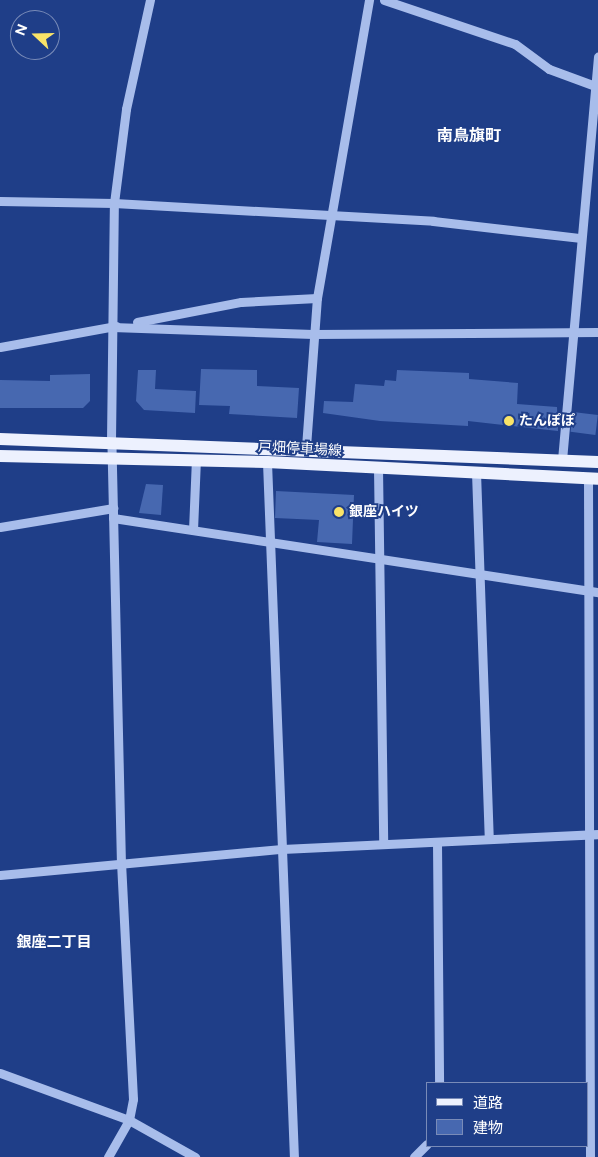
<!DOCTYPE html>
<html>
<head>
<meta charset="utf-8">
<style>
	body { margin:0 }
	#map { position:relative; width:598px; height:1157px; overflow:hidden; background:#1f3e88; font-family:Figtree,"Noto Sans JP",sans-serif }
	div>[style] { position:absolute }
	.building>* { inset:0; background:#4768b0; transform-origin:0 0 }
	.minor>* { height:9px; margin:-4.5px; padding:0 4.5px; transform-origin:4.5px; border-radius:4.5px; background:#a8bdeb }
	.major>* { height:12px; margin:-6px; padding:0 6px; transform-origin:6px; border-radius:6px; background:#edf1fe }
	.dots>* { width:14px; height:14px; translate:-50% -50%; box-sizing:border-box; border:2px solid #1f3e88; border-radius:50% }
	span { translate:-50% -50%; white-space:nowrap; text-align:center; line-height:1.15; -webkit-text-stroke:4px #1f3e88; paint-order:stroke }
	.poi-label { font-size:14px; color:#fff; font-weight:700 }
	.left { translate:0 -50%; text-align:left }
	.street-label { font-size:14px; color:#fff }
	.neighbourhood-label { font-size:15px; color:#fff; font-weight:700 }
	.quarter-label { font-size:16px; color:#fff; font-weight:700 }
	.legend { position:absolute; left:426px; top:1082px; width:162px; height:65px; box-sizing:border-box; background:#1f3e88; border:1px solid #798bb8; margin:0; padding:6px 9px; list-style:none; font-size:15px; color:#fff }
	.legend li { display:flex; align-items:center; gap:10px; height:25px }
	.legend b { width:25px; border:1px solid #798bb8 }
	.north { position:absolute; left:10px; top:10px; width:50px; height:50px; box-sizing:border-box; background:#1f3e88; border:1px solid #798bb8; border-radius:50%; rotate:291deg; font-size:14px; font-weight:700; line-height:20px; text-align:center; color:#fff }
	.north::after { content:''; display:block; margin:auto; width:18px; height:22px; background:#f9e368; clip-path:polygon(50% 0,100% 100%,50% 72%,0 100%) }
</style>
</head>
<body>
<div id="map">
	<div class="building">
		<i style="clip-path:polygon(201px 369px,257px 370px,257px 386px,299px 388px,297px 418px,229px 414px,230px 406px,199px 405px)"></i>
		<i style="clip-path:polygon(138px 370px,156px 370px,155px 389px,196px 391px,195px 413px,144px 410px,136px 401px)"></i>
		<i style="clip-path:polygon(397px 370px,469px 373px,469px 379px,518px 383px,517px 404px,557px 407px,558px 431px,468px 421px,468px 426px,380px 421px,323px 413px,324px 401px,353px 402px,355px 384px,384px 386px,385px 380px,396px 381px)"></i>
		<i style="clip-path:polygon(90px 374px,90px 401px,83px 408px,0 408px,0 380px,50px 381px,50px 375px)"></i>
		<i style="left:573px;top:412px;width:25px;height:20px;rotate:7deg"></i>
		<i style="clip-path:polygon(146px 484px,163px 485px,161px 515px,139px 513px)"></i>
		<i style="clip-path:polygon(276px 491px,354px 495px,352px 544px,317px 542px,319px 520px,275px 518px)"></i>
	</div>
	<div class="minor">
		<i style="left:384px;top:0;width:138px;rotate:18.6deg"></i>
		<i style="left:515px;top:44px;width:42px;rotate:36.3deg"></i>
		<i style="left:549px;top:69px;width:52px;rotate:20.2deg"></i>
		<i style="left:0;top:201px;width:114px;rotate:1deg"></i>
		<i style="left:114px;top:203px;width:320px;rotate:3.2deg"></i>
		<i style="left:433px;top:221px;width:147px;rotate:6.6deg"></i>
		<i style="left:137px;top:322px;width:106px;rotate:-10.9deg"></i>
		<i style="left:241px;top:302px;width:76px;rotate:-3deg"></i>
		<i style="left:112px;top:327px;width:201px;rotate:2deg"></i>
		<i style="left:313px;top:334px;width:285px;rotate:-0.4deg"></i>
		<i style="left:0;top:347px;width:118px;rotate:-10.3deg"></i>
		<i style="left:306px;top:447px;width:149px;rotate:-85.8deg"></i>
		<i style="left:317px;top:298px;width:303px;rotate:-80.1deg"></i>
		<i style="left:562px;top:460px;width:405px;rotate:-84.9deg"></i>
		<i style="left:267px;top:462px;width:696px;rotate:87.78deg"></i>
		<i style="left:378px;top:468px;width:376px;rotate:89.2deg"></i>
		<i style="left:476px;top:472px;width:367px;rotate:88deg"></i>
		<i style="left:588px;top:478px;width:679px;rotate:89.83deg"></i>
		<i style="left:113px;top:518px;width:491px;rotate:8.7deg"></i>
		<i style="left:0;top:527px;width:115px;rotate:-9.5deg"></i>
		<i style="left:193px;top:530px;width:71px;rotate:-87.6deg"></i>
		<i style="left:437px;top:843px;width:240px;rotate:89.5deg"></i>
		<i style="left:0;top:875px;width:283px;rotate:-5.3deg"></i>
		<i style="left:282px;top:849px;width:316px;rotate:-2.7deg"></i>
		<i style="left:0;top:1073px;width:137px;rotate:20deg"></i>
		<i style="left:129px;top:1120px;width:76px;rotate:29.3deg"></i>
		<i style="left:108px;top:1157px;width:43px;rotate:-60.4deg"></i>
		<i style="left:129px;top:1120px;width:21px;rotate:-79deg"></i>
		<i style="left:133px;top:1099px;width:234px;rotate:-92.9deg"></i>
		<i style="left:121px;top:865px;width:425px;rotate:-91.3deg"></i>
		<i style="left:111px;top:440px;width:237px;rotate:-89.3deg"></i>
		<i style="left:114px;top:203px;width:95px;rotate:-82.7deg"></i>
		<i style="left:126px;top:109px;width:112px;rotate:-77.6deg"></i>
		<i style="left:414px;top:1157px;width:18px;rotate:-45deg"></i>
	</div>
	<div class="major">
		<i style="left:0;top:439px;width:598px;rotate:2.2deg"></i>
		<i style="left:0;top:456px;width:267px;rotate:1.3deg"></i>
		<i style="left:267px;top:462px;width:331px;rotate:2.9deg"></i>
	</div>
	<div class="dots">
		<i style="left:509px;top:421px;background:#f9e368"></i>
		<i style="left:339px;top:512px;background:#f9e368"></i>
	</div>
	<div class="poi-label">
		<span class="left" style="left:519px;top:421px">たんぽぽ</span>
		<span class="left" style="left:349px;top:512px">銀座ハイツ</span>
	</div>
	<div class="street-label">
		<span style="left:300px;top:449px;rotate:3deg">戸畑停車場線</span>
	</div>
	<div class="neighbourhood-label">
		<span style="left:54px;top:943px">銀座二丁目</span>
	</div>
	<div class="quarter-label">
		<span style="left:469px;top:136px">南鳥旗町</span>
	</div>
	<ul class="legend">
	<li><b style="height:6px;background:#edf1fe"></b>道路</li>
	<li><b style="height:14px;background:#4768b0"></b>建物</li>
	</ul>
	<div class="north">N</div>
</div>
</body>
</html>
